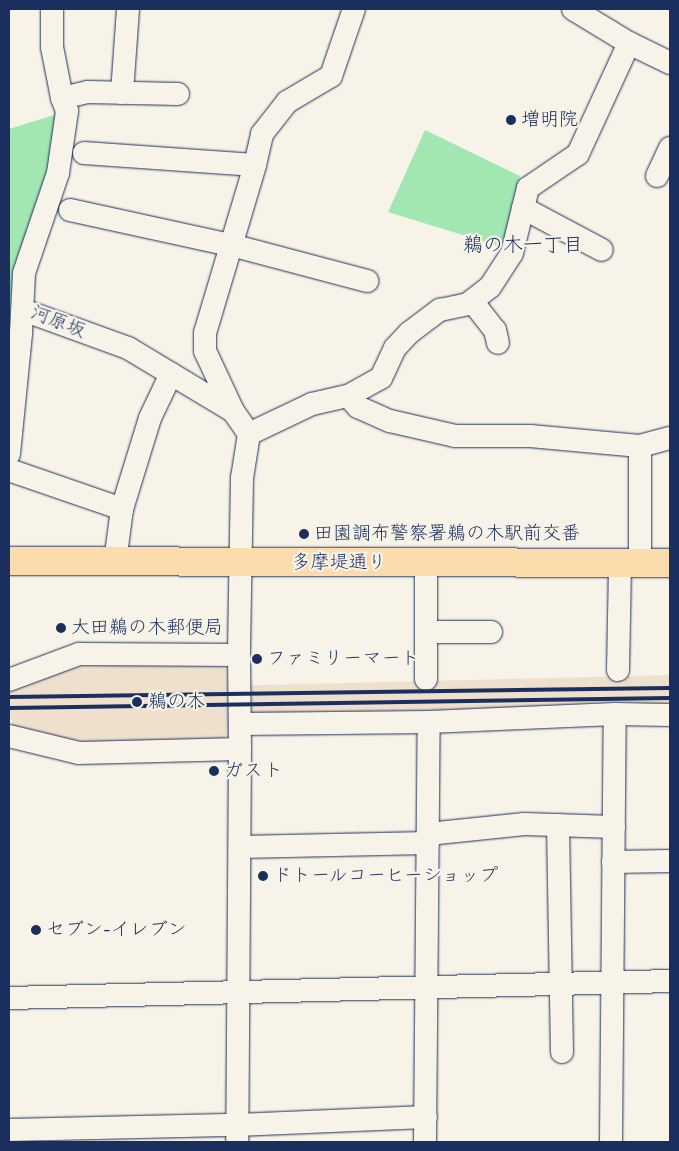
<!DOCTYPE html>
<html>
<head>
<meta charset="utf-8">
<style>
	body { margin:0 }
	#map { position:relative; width:679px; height:1151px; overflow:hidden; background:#f7f3e8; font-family:"Comic Neue","Klee One",sans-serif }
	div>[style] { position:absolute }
	.built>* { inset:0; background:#efdfcd }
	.green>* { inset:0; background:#a2e6b1 }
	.roads { filter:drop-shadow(0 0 1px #1b2f5e) drop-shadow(0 0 1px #1b2f5e) }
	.minor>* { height:22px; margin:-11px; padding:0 11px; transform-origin:11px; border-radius:11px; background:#f7f3e8 }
	.major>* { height:28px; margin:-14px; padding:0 14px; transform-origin:14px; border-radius:14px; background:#fcdcac }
	.rail>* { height:4px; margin:-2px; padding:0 2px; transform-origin:2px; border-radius:2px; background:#1b2f5e }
	.dots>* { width:14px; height:14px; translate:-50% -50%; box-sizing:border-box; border:2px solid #f7f3e8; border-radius:50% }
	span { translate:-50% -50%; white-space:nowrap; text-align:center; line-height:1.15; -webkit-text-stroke:4.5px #f7f3e8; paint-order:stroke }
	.poi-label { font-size:19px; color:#1b2f5e }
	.left { translate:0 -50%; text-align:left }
	.street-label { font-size:19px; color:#1b2f5e }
	.neighbourhood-label { font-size:20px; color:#1b2f5e }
	.frame { position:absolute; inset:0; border:10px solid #1b2f5e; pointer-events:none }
</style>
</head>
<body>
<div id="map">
	<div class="built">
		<i style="clip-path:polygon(228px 659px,227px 686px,670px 675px,670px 710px,232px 730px,219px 742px,53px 741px,12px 731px,12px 720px,9px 720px,9px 688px,77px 660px)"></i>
	</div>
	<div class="green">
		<i style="clip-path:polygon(67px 111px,15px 329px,9px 328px,9px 129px)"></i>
		<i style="clip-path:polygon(425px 130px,520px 176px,505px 248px,388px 212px)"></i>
	</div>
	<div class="roads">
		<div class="minor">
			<i style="left:573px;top:9px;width:66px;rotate:31.3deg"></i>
			<i style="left:629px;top:43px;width:46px;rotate:26deg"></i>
			<i style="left:122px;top:93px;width:84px;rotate:-85.9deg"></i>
			<i style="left:62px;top:98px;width:26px;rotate:-13deg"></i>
			<i style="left:87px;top:92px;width:91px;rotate:1.3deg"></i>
			<i style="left:84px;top:153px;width:171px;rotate:4deg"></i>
			<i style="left:657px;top:176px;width:31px;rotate:-65deg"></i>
			<i style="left:523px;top:208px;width:89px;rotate:28deg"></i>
			<i style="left:70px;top:210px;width:165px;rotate:12.3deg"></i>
			<i style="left:231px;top:245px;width:141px;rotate:14.8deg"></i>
			<i style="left:472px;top:301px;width:37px;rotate:52deg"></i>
			<i style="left:495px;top:330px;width:13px;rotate:77deg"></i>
			<i style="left:23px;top:310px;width:112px;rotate:19.9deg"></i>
			<i style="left:128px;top:348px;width:122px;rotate:31deg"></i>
			<i style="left:233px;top:411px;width:28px;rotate:55deg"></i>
			<i style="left:249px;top:434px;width:45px;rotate:99deg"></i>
			<i style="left:242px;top:478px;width:177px;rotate:91deg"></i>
			<i style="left:239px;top:655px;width:94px;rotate:89.4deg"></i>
			<i style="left:240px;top:749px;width:393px;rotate:90.4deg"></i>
			<i style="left:348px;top:396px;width:38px;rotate:-29deg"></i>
			<i style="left:381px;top:378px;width:33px;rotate:-65deg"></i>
			<i style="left:395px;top:348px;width:21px;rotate:-47deg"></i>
			<i style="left:409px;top:333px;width:39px;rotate:-37deg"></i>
			<i style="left:440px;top:310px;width:29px;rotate:-12deg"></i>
			<i style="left:468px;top:304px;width:28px;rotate:-38deg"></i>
			<i style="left:490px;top:287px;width:40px;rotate:-57.1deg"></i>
			<i style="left:512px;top:253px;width:67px;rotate:-76.2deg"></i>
			<i style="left:528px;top:188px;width:60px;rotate:-34.2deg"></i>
			<i style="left:578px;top:154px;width:122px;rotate:-65.3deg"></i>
			<i style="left:233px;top:411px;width:66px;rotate:-115deg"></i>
			<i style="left:205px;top:351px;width:18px;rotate:-90deg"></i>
			<i style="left:205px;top:333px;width:175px;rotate:-73.4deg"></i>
			<i style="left:255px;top:165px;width:32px;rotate:-77deg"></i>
			<i style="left:262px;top:134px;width:41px;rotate:-52deg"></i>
			<i style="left:287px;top:102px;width:51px;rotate:-30.6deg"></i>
			<i style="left:331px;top:76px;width:71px;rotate:-71.1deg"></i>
			<i style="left:249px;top:434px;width:70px;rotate:-25.5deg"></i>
			<i style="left:312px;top:404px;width:37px;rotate:-13deg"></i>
			<i style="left:348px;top:396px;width:15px;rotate:48deg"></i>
			<i style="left:358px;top:407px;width:35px;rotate:24deg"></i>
			<i style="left:390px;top:421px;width:67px;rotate:13deg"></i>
			<i style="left:455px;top:436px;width:75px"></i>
			<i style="left:530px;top:436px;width:110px;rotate:5.2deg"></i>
			<i style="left:640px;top:446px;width:31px;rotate:-15deg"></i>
			<i style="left:640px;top:446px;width:117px;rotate:90deg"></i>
			<i style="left:9px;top:454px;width:122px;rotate:-84.3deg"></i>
			<i style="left:21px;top:333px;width:60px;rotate:-87.1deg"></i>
			<i style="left:24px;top:273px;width:106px;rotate:-71.2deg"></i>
			<i style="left:58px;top:173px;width:63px;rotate:-81.7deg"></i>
			<i style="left:67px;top:111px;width:14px;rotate:-111deg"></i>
			<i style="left:62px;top:98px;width:52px;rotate:-101.1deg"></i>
			<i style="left:52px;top:47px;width:38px;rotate:-90deg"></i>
			<i style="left:9px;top:470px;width:120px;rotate:19deg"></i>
			<i style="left:115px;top:562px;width:53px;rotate:-82.5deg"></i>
			<i style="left:122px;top:509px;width:95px;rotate:-72.9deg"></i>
			<i style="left:150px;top:418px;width:49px;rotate:-64.5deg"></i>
			<i style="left:426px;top:563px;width:116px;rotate:90deg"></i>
			<i style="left:428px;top:632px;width:63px"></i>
			<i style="left:618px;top:670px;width:107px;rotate:-88.9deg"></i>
			<i style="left:9px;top:680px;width:75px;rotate:-20.4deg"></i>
			<i style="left:79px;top:654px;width:160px;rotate:0.4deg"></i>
			<i style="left:240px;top:724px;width:189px;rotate:-0.6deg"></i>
			<i style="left:429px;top:722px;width:186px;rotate:-2.5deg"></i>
			<i style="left:615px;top:714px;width:55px;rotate:1deg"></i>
			<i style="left:9px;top:736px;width:72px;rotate:13.7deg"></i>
			<i style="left:79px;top:753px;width:161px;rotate:-1.4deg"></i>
			<i style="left:558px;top:825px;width:227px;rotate:89deg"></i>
			<i style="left:428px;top:834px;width:97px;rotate:-5.9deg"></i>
			<i style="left:524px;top:824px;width:90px;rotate:1.9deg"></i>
			<i style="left:240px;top:847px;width:188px;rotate:-1.2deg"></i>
			<i style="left:613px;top:862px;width:57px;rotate:-1deg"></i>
			<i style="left:9px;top:998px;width:661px;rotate:-1.47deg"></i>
			<i style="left:9px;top:1130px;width:228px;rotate:-1.3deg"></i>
			<i style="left:237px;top:1125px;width:189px;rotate:-2.4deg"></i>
			<i style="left:425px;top:1142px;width:420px;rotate:-89.5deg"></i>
			<i style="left:611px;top:1142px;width:428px;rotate:-89.5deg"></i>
		</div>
		<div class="major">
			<i style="left:9px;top:561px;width:661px;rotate:0.17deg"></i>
		</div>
	</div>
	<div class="rail">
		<i style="left:9px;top:697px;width:661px;rotate:-0.78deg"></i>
		<i style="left:9px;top:708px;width:661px;rotate:-0.87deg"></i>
	</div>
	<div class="dots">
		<i style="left:511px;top:120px;background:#1b2f5e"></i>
		<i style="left:304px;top:534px;background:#1b2f5e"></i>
		<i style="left:61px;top:628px;background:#1b2f5e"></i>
		<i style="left:257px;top:659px;background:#1b2f5e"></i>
		<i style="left:137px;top:702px;background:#1b2f5e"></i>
		<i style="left:214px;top:771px;background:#1b2f5e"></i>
		<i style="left:263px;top:876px;background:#1b2f5e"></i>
		<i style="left:36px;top:930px;background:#1b2f5e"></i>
	</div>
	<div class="poi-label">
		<span class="left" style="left:521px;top:120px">増明院</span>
		<span class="left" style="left:314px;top:534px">田園調布警察署鵜の木駅前交番</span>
		<span class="left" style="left:71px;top:628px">大田鵜の木郵便局</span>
		<span class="left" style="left:267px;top:659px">ファミリーマート</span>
		<span class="left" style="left:148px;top:702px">鵜の木</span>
		<span class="left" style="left:224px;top:771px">ガスト</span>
		<span class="left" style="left:273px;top:876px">ドトールコーヒーショップ</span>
		<span class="left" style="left:46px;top:930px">セブン-イレブン</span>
	</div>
	<div class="street-label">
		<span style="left:58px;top:322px;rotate:21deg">河原坂</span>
		<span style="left:339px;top:563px">多摩堤通り</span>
	</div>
	<div class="neighbourhood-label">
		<span style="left:523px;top:244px">鵜の木一丁目</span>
	</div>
	<div class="frame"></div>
</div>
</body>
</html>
